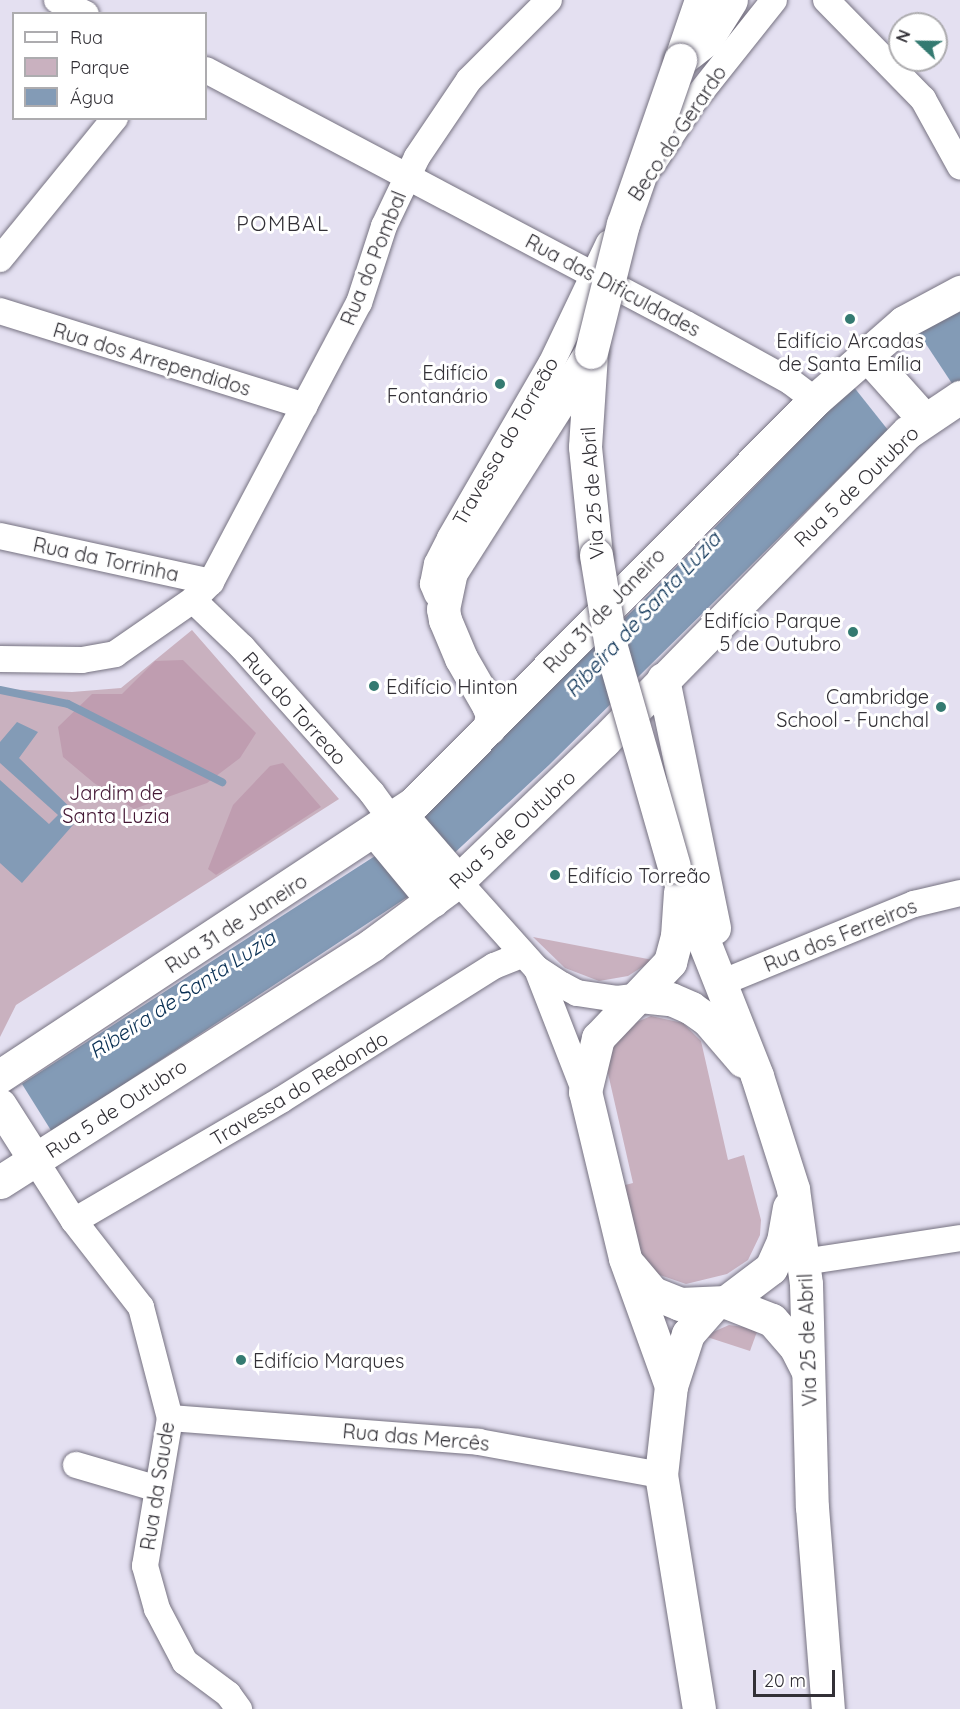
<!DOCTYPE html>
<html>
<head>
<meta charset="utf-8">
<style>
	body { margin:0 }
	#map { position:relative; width:960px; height:1709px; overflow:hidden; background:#e4e0f1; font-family:Quicksand,sans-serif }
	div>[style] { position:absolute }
	.green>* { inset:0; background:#c9b1bf }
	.forest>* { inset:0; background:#bf9db0 }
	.water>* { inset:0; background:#839bb6 }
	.pier>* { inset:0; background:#e4e0f1 }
	.stream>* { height:8px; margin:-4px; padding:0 4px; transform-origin:4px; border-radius:4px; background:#839bb6 }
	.roads { filter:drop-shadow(0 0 2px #767281) drop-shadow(0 0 2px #767281) }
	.street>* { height:26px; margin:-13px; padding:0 13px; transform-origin:13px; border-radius:13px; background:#fff }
	.secondary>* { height:33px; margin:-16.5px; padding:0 16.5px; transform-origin:16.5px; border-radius:16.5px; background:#fff }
	.bridges { filter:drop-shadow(0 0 2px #767281) drop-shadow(0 0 2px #767281) }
	.secondary-bridge>* { height:33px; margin:-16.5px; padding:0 16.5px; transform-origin:16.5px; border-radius:16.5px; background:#fff }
	.dots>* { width:16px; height:16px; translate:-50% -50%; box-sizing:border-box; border:3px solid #fff; border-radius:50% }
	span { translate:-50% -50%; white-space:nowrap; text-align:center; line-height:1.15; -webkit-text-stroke:6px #fff; paint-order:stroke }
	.street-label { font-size:20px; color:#323036 }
	.poi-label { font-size:20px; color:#323036 }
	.right { translate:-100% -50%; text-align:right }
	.left { translate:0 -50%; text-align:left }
	.park-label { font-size:20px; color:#431734 }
	.neighbourhood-label { font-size:21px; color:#323036; letter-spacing:1.5px }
	.water-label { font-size:21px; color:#072e52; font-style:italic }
	.legend { position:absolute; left:12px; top:12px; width:195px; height:108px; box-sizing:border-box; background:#fff; border:2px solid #adacaf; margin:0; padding:8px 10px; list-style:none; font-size:18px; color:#323036 }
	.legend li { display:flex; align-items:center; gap:12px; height:30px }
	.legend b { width:30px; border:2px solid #adacaf }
	.north { position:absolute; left:888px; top:12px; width:60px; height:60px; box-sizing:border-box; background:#fff; border:2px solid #adacaf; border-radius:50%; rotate:292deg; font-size:16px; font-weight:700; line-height:24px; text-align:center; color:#323036 }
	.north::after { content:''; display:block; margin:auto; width:21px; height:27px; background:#347a71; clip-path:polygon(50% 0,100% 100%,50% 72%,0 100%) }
	.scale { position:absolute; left:753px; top:1670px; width:82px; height:27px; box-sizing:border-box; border:3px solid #323036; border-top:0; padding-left:8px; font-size:18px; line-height:21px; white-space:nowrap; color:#323036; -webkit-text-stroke:4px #fff; paint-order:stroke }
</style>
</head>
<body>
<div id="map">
	<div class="green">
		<i style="clip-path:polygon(192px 630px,339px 799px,16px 1005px,0 1037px,0 689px,72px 692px,121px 688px)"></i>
		<i style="clip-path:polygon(533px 937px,653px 960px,628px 976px,599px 981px,565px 968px)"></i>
		<i style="clip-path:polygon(651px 1016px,683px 1023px,701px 1041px,728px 1160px,744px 1155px,761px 1220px,760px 1235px,748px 1260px,727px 1274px,686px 1284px,654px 1273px,638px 1253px,621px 1186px,633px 1183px,607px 1069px,608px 1053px,625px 1027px)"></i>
		<i style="clip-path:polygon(729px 1325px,758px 1329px,750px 1351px,704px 1336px)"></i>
	</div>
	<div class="forest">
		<i style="clip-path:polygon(183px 660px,256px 733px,240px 758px,207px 783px,134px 809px,94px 783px,63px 757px,58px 727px,92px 694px,122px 694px,155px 661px)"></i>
		<i style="clip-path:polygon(283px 763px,321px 807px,216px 875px,208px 869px,233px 805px,270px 766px)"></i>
	</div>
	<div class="water">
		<i style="clip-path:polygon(960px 308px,960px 382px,888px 430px,549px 765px,406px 898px,0 1166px,0 1098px,375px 856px,649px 595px,853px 386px,918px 332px)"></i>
		<i style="clip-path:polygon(17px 722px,38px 732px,19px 758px,80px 817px,22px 883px,0 863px,0 780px,49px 824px,58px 815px,0 763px,0 742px)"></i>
	</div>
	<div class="pier">
		<i style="clip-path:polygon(918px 332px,953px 385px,888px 430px,853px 386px)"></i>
		<i style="clip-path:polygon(22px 1084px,52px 1132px,0 1166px,0 1098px)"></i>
	</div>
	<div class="stream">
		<i style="left:0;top:690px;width:69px;rotate:11.6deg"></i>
		<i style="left:68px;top:704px;width:173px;rotate:26.9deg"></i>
	</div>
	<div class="roads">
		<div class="street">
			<i style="left:57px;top:0;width:32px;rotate:26deg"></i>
			<i style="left:826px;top:0;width:139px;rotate:45.6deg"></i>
			<i style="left:923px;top:99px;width:77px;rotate:61.1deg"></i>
			<i style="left:206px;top:70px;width:543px;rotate:27.89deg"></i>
			<i style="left:686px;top:324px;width:120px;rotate:28.9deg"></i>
			<i style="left:791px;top:382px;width:30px;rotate:37deg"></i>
			<i style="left:653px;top:163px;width:73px;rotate:-56.7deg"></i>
			<i style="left:693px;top:102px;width:130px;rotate:-51.5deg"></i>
			<i style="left:0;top:259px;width:182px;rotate:-50.8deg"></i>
			<i style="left:0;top:311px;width:319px;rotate:17.3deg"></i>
			<i style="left:0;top:536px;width:216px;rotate:12.3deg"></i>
			<i style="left:437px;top:594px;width:11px;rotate:-112deg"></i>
			<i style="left:433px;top:584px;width:20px;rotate:-79deg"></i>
			<i style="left:437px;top:564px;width:29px;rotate:-63deg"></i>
			<i style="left:450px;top:538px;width:201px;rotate:-59.9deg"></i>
			<i style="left:551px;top:364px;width:134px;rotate:-64.4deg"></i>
			<i style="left:193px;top:600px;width:68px;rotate:43.8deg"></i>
			<i style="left:242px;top:647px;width:195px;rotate:48.3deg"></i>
			<i style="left:372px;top:793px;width:34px;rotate:54deg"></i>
			<i style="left:0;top:659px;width:82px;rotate:0.7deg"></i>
			<i style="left:82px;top:660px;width:34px;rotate:-10deg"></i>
			<i style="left:115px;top:654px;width:95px;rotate:-34.7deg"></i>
			<i style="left:193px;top:600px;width:25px;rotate:-45deg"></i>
			<i style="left:211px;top:582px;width:316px;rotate:-62.1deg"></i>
			<i style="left:359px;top:303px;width:81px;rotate:-72deg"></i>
			<i style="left:384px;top:226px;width:76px;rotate:-64.4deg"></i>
			<i style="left:417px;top:157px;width:93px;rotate:-56deg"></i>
			<i style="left:469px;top:80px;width:113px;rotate:-45deg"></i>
			<i style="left:458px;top:881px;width:118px;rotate:48.1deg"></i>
			<i style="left:537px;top:969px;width:30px;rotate:33deg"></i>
			<i style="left:562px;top:985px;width:17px;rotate:28deg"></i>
			<i style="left:577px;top:993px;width:40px;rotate:8.5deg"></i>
			<i style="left:617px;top:999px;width:23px;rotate:-7deg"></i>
			<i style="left:537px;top:969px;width:132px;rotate:68.7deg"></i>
			<i style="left:721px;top:983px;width:209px;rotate:-22.3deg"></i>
			<i style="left:914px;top:904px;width:47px;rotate:-13.4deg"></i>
			<i style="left:35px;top:1160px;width:72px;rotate:57.4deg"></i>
			<i style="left:74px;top:1221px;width:109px;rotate:52.1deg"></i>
			<i style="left:141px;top:1307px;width:115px;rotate:75.4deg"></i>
			<i style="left:170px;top:1418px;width:150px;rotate:99.6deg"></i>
			<i style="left:145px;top:1566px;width:45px;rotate:74.4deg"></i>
			<i style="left:157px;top:1609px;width:60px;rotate:62.2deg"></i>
			<i style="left:185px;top:1662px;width:54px;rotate:36.7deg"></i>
			<i style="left:228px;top:1694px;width:19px;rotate:54deg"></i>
			<i style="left:74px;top:1221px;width:240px;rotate:-30.3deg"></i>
			<i style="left:281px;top:1100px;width:252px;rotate:-32.2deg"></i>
			<i style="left:494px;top:966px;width:31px;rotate:-22deg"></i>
			<i style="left:804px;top:1262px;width:158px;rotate:-8.7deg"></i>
			<i style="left:170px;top:1418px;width:310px;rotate:4.4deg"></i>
			<i style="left:479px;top:1442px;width:185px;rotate:10.3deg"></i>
			<i style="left:76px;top:1465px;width:85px;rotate:16.3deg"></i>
		</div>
		<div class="secondary">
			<i style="left:681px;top:58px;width:61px;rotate:-71deg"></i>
			<i style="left:680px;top:60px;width:33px;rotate:-38deg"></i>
			<i style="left:706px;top:40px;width:47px;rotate:-58deg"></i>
			<i style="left:865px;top:353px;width:89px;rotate:48.2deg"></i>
			<i style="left:591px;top:354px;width:93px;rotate:93.7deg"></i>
			<i style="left:585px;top:447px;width:109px;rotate:84.2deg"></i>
			<i style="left:663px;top:679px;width:254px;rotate:78.4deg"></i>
			<i style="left:489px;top:728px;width:13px;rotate:-77deg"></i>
			<i style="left:492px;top:715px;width:11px;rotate:-112deg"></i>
			<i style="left:488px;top:705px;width:54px;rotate:-119.9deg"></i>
			<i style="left:461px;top:658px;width:41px;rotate:-112.8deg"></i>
			<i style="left:445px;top:620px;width:11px;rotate:-100deg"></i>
			<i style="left:443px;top:609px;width:38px;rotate:-78deg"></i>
			<i style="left:451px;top:572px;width:261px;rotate:-57.5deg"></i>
			<i style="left:400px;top:814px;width:89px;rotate:49.1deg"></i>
			<i style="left:376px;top:832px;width:89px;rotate:50.4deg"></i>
			<i style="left:674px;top:866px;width:226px;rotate:68.4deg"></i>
			<i style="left:757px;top:1076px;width:119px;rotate:72.3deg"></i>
			<i style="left:793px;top:1189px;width:96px;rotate:82.2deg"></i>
			<i style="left:806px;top:1284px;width:223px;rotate:88.5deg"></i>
			<i style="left:812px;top:1507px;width:203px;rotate:85.5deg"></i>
			<i style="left:640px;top:996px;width:31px;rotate:6deg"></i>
			<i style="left:671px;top:999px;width:22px;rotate:24deg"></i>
			<i style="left:691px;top:1008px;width:19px;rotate:35deg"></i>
			<i style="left:707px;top:1019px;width:55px;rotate:49.4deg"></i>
			<i style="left:0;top:1076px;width:496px;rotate:-33.4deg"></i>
			<i style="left:414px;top:803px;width:569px;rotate:-45.14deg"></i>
			<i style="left:815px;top:400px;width:118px;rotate:-41.2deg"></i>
			<i style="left:904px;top:322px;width:64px;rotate:-28.2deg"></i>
			<i style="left:0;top:1105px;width:65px;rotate:57.5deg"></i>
			<i style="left:0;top:1182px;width:442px;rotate:-32.5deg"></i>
			<i style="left:373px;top:944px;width:106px;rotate:-36.5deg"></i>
			<i style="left:458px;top:881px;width:202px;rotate:-43.8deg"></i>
			<i style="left:604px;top:741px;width:433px;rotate:-45.5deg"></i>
			<i style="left:908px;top:432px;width:63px;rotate:-33.9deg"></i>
			<i style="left:631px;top:1267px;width:34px;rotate:50deg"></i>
			<i style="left:653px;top:1293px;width:29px;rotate:22deg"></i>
			<i style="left:680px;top:1304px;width:46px;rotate:-2.5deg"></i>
			<i style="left:726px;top:1302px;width:56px;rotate:-37.1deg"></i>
			<i style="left:771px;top:1268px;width:30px;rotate:-66deg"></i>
			<i style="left:783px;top:1241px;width:34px;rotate:-80deg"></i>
			<i style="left:726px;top:1302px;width:49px;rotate:21.4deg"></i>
			<i style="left:772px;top:1320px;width:35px;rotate:49deg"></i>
			<i style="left:795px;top:1346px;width:28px;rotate:63deg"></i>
			<i style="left:671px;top:1386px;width:136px;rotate:-109.8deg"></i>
			<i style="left:625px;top:1258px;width:171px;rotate:-103.5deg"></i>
			<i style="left:585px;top:1092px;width:56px;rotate:-76.5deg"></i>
			<i style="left:598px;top:1038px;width:105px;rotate:-46.5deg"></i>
			<i style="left:670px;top:962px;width:27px;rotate:-75deg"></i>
			<i style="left:677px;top:936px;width:44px;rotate:-86.1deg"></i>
			<i style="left:699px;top:1709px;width:237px;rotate:-99.2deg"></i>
			<i style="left:661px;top:1475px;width:90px;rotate:-83.6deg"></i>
			<i style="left:671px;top:1386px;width:55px;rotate:-71.9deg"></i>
			<i style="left:688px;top:1334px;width:40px;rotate:-49deg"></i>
		</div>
	</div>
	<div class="bridges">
		<div class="secondary-bridge">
			<i style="left:591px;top:352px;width:132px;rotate:-76deg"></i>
			<i style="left:623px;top:224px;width:174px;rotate:-70.8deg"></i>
			<i style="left:596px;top:555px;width:93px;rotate:80.7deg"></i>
			<i style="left:611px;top:647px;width:228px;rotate:74deg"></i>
		</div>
	</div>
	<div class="dots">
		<i style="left:850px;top:319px;background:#347a71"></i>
		<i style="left:500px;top:384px;background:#347a71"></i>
		<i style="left:853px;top:632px;background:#347a71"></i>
		<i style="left:374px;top:686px;background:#347a71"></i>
		<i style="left:941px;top:707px;background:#347a71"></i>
		<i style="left:555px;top:875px;background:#347a71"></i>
		<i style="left:241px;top:1360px;background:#347a71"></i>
	</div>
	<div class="street-label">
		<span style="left:677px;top:133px;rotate:-56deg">Beco do Gerardo</span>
		<span style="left:373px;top:258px;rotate:-68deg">Rua do Pombal</span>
		<span style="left:613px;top:285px;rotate:28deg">Rua das Dificuldades</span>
		<span style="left:152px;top:359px;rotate:17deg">Rua dos Arrependidos</span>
		<span style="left:505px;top:441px;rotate:-60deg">Travessa do Torreão</span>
		<span style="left:856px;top:486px;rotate:-44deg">Rua 5 de Outubro</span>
		<span style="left:592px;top:493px;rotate:-94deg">Via 25 de Abril</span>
		<span style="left:106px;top:559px;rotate:12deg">Rua da Torrinha</span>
		<span style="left:604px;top:610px;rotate:-46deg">Rua 31 de Janeiro</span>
		<span style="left:295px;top:708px;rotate:48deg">Rua do Torreao</span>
		<span style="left:512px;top:829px;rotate:-43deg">Rua 5 de Outubro</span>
		<span style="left:236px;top:923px;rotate:-33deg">Rua 31 de Janeiro</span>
		<span style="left:840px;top:935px;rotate:-22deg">Rua dos Ferreiros</span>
		<span style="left:299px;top:1088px;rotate:-31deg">Travessa do Redondo</span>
		<span style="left:116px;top:1108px;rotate:-33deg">Rua 5 de Outubro</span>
		<span style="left:807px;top:1340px;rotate:-92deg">Via 25 de Abril</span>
		<span style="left:416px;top:1437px;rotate:5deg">Rua das Mercês</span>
		<span style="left:157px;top:1486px;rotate:-81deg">Rua da Saude</span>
	</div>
	<div class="poi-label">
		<span style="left:850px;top:352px">Edifício Arcadas<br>de Santa Emília</span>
		<span class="right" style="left:488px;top:384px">Edifício<br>Fontanário</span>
		<span class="right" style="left:841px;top:632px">Edifício Parque<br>5 de Outubro</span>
		<span class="left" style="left:386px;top:686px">Edifício Hinton</span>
		<span class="right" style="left:929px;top:708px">Cambridge<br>School - Funchal</span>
		<span class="left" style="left:567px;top:875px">Edifício Torreão</span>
		<span class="left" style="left:253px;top:1360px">Edifício Marques</span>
	</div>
	<div class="park-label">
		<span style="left:116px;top:804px">Jardim de<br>Santa Luzia</span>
	</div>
	<div class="neighbourhood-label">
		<span style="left:283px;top:223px">POMBAL</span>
	</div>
	<div class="water-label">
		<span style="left:642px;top:614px;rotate:-47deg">Ribeira de Santa Luzia</span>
		<span style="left:182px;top:994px;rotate:-33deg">Ribeira de Santa Luzia</span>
	</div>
	<ul class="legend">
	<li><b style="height:8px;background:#fff"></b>Rua</li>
	<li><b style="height:16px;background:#c9b1bf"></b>Parque</li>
	<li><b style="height:16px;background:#839bb6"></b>Água</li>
	</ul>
	<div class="north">N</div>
	<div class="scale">20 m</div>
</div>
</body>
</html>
